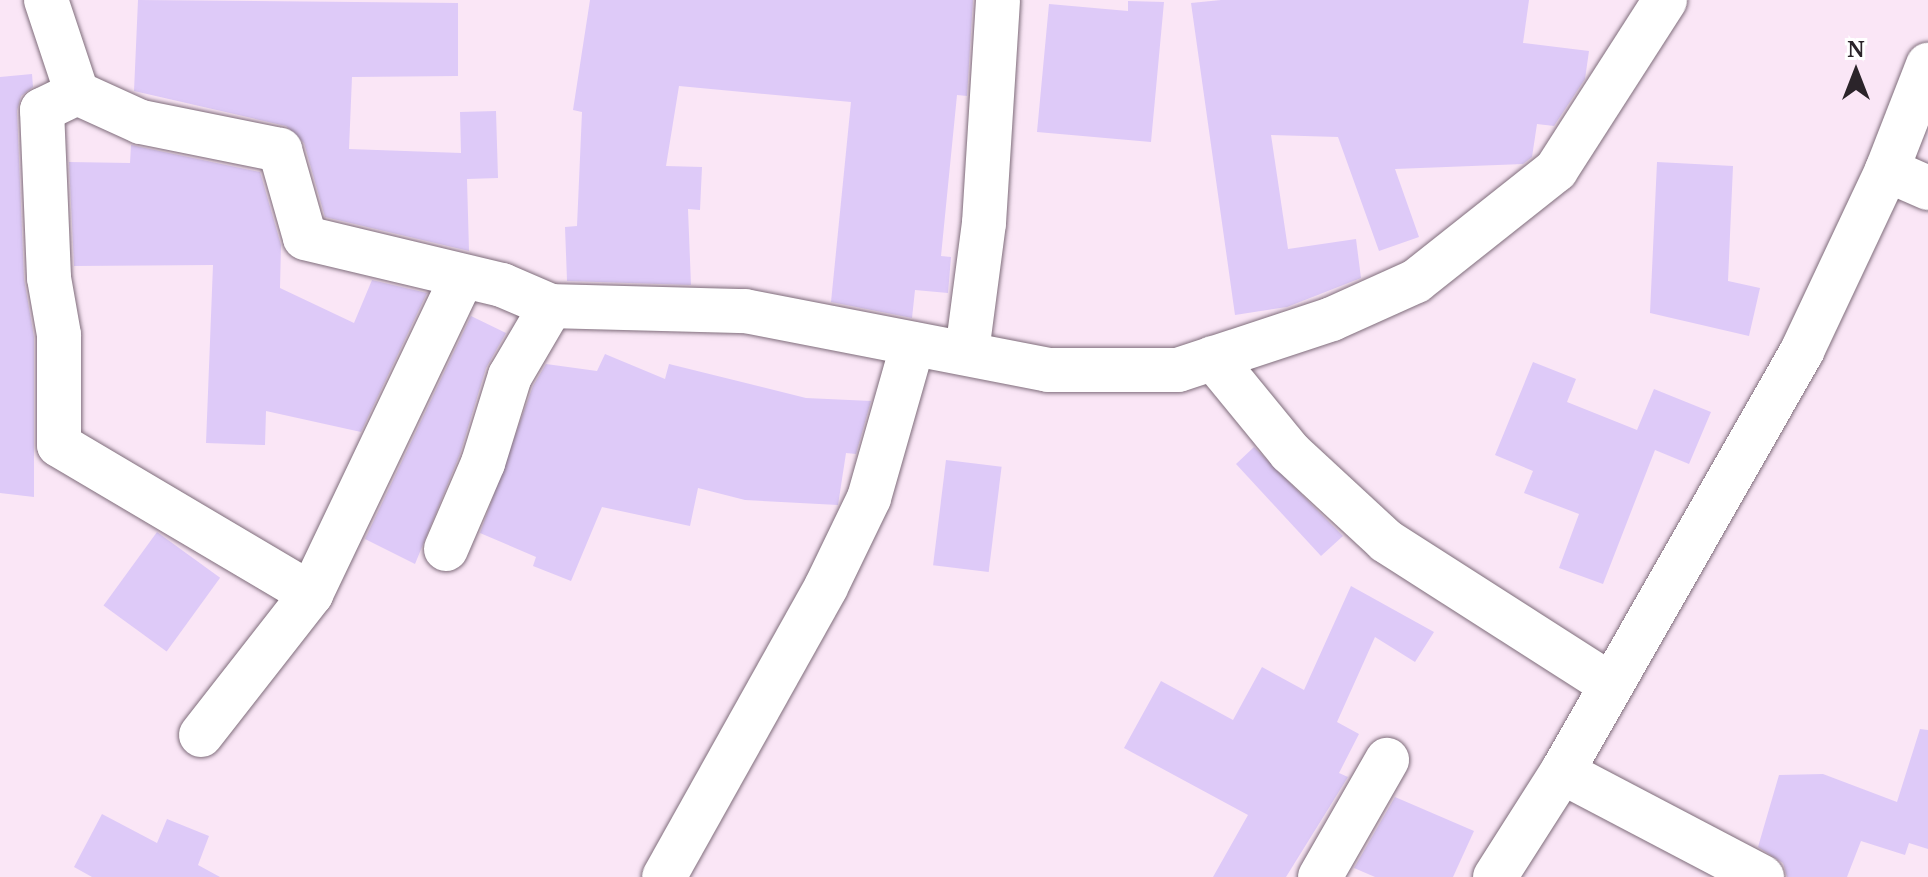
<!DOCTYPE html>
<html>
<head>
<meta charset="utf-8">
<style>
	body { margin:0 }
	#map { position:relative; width:1928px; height:877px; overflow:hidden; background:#fae6f6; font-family:"Noto Serif",serif }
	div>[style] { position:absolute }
	.building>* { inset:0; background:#decaf8; transform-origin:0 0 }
	.roads { filter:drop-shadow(0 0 2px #7f6d7b) drop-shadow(0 0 2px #7f6d7b) }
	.street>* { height:44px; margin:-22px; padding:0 22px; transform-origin:22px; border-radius:22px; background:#fff }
	.secondary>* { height:44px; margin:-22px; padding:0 22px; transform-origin:22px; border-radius:22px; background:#fff }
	span { translate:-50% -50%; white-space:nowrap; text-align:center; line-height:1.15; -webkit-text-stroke:6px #fff; paint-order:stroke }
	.north { position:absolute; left:1816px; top:32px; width:80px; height:80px; -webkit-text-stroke:6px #fff; paint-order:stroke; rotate:0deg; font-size:22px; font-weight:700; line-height:32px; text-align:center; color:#2b242a }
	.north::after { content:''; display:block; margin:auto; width:28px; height:36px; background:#2b242a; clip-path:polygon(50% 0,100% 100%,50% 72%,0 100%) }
</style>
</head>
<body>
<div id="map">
	<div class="building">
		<i style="clip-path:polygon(138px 0,458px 3px,458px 76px,352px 77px,349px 149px,461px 153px,460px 112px,496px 111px,498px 178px,467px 179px,469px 251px,325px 217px,304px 143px,286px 126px,134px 91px)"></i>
		<i style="clip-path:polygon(590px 0,973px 0,967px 96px,957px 95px,941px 256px,951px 257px,948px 293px,915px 290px,912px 318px,831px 302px,851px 102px,679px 86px,666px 166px,702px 167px,700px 210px,688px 209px,691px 285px,567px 281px,565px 227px,577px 226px,582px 112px,573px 110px)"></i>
		<i style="clip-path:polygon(1221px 0,1529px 0,1523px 43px,1589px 51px,1585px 79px,1554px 126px,1537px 124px,1532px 157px,1523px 164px,1395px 169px,1419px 237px,1379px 251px,1338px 137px,1271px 135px,1288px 249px,1356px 239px,1361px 278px,1287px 307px,1235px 315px,1191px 3px)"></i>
		<i style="clip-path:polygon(1128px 1px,1164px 2px,1151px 142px,1037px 132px,1049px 4px,1128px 11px)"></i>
		<i style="clip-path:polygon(32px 74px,33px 87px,21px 96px,17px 111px,24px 279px,34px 337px,34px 497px,0 493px,0 77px)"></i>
		<i style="clip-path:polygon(131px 145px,260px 172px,281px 245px,280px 288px,354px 323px,372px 280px,427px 293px,361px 432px,266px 411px,265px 445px,206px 443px,213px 265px,74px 266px,69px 162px,130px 163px)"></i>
		<i style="clip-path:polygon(1657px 162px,1733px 166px,1728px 281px,1760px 288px,1749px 336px,1650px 313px)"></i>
		<i style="clip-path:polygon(471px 316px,506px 333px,486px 368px,460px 454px,415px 564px,365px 539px)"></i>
		<i style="clip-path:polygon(605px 354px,665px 379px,669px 364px,806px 398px,871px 401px,856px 454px,846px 453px,838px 505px,745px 500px,698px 488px,690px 526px,602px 507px,571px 581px,533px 566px,536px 557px,480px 533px,533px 386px,546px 364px,597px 371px)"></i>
		<i style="clip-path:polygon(1533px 362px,1576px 379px,1567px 402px,1637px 430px,1654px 389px,1711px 412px,1689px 464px,1655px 450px,1603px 584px,1559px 568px,1579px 514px,1524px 493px,1533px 471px,1495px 455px)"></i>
		<i style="clip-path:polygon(1254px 447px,1343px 536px,1321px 556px,1236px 464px)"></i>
		<i style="left:946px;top:460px;width:56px;height:106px;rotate:7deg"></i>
		<i style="left:157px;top:532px;width:78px;height:91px;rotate:36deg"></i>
		<i style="clip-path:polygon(1351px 586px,1434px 632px,1415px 662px,1375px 637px,1337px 722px,1359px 734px,1339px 773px,1348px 777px,1286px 877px,1213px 877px,1248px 815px,1124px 748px,1161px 681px,1233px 720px,1262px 667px,1304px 690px)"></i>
		<i style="clip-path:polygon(1920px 729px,1928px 730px,1928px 849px,1909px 843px,1905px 855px,1861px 841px,1847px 877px,1787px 877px,1783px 863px,1758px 847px,1779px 775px,1823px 774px,1897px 802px)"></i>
		<i style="clip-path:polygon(1395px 797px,1474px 831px,1453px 877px,1375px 877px,1354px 868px)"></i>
		<i style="clip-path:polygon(102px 814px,157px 843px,167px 819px,209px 836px,198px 865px,220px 877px,92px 877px,74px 867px)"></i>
	</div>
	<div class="roads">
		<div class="street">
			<i style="left:46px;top:0;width:98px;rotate:71.6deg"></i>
			<i style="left:77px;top:93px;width:70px;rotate:24.4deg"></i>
			<i style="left:141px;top:122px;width:142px;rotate:11.4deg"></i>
			<i style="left:280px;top:150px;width:91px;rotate:74.1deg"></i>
			<i style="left:305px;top:238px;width:203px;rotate:13.4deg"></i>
			<i style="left:502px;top:285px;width:53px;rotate:23.2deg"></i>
			<i style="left:551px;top:306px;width:194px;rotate:1.5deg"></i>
			<i style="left:745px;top:311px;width:309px;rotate:11deg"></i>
			<i style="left:1048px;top:370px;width:130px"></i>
			<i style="left:1178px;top:370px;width:162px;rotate:-18.3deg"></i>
			<i style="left:1332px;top:319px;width:92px;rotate:-24.3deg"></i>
			<i style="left:1416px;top:281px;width:179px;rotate:-38.4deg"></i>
			<i style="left:1556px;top:170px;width:202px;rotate:-57.3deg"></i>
			<i style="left:77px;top:93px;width:39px;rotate:154deg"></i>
			<i style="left:42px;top:110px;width:168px;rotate:87.6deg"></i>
			<i style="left:49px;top:278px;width:58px;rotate:80deg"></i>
			<i style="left:59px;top:335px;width:110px;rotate:90deg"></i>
			<i style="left:59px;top:445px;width:293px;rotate:30.6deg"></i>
			<i style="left:1887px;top:170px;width:45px;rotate:23.7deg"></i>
			<i style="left:967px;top:352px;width:130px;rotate:-82.5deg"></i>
			<i style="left:984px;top:223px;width:223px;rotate:-86.4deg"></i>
			<i style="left:1213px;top:358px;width:122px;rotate:50.7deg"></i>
			<i style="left:1290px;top:452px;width:131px;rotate:42.8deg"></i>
			<i style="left:1386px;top:541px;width:267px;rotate:32.6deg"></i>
			<i style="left:446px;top:549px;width:94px;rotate:-66.7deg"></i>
			<i style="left:483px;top:463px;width:91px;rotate:-72.8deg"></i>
			<i style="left:510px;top:376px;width:81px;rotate:-59.6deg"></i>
			<i style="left:201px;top:735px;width:179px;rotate:-52deg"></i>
			<i style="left:311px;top:594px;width:351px;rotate:-64.5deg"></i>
			<i style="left:1562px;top:772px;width:226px;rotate:27.7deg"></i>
			<i style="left:664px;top:877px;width:332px;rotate:-60.8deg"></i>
			<i style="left:826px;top:587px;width:99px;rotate:-64.2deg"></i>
			<i style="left:869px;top:498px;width:160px;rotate:-74.1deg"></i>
			<i style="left:1320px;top:877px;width:135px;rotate:-60.2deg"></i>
		</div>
		<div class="secondary">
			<i style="left:1495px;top:877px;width:125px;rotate:-57.5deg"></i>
			<i style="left:1562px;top:772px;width:485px;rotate:-60.3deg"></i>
			<i style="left:1802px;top:351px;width:200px;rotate:-64.8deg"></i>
			<i style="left:1887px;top:170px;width:113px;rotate:-68.7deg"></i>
		</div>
	</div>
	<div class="north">N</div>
</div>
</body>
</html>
